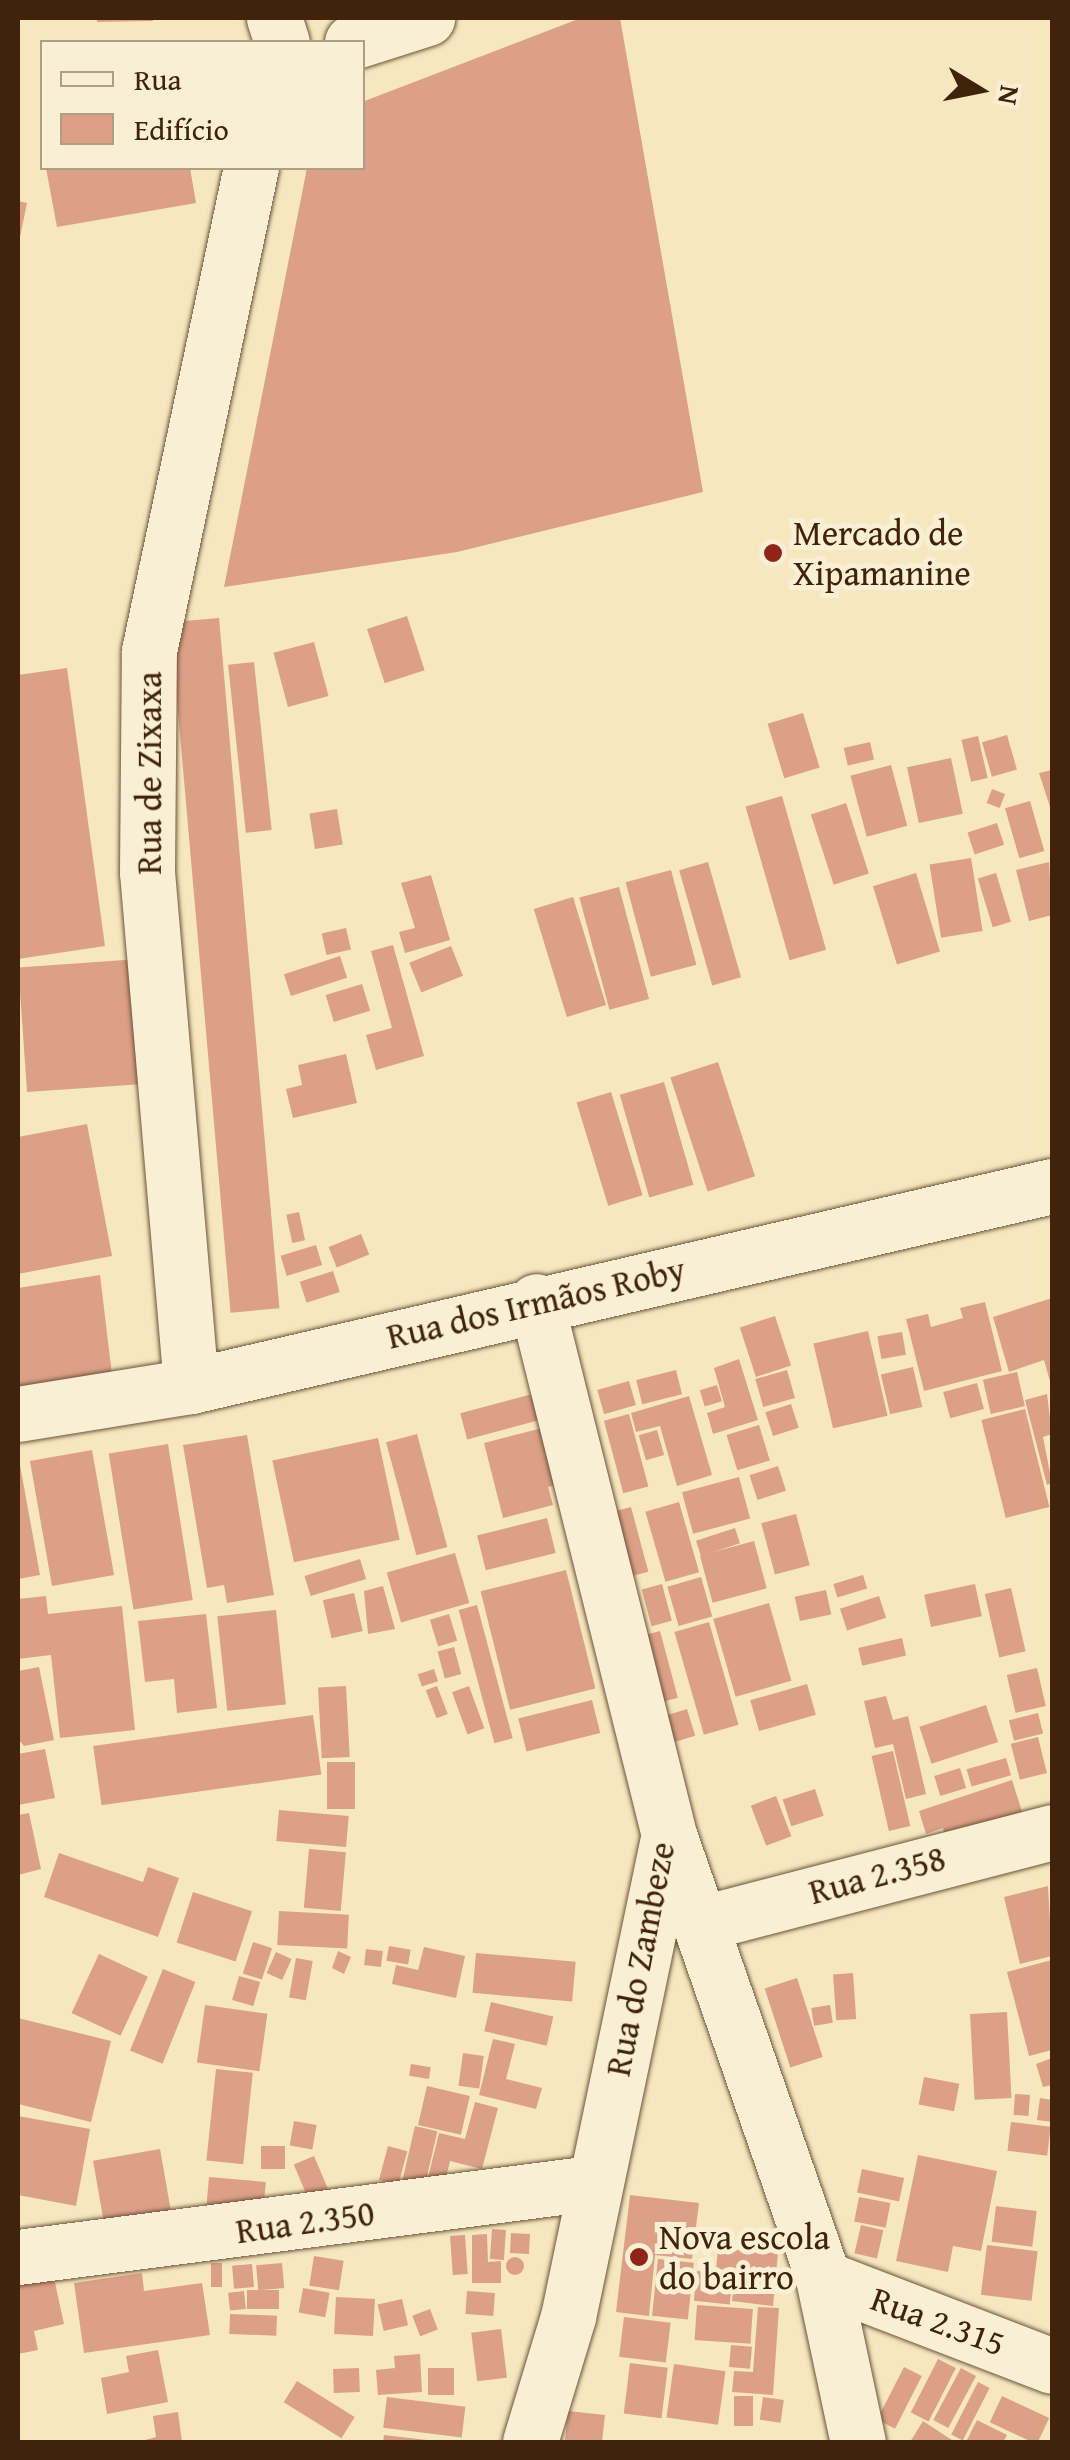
<!DOCTYPE html>
<html>
<head>
<meta charset="utf-8">
<style>
	body { margin:0 }
	#map { position:relative; width:1070px; height:2460px; overflow:hidden; background:#f6e7bf; font-family:"Gentium Book Plus",serif }
	div>[style] { position:absolute }
	.building>* { inset:0; background:#dca087; transform-origin:0 0 }
	.round { border-radius:50% }
	.roads { filter:drop-shadow(0 0 2px #6e5338) drop-shadow(0 0 2px #6e5338) }
	.minor>* { height:55px; margin:-27.5px; padding:0 27.5px; transform-origin:27.5px; border-radius:27.5px; background:#f9efd5 }
	.dots>* { width:28px; height:28px; translate:-50% -50%; box-sizing:border-box; border:5px solid #f9efd5; border-radius:50% }
	span { translate:-50% -50%; white-space:nowrap; text-align:center; line-height:1.15; -webkit-text-stroke:10px #f9efd5; paint-order:stroke }
	.poi-label { font-size:35px; color:#41220b }
	.left { translate:0 -50%; text-align:left }
	.street-label { font-size:35px; color:#41220b }
	.frame { position:absolute; inset:0; border:20px solid #41220b; pointer-events:none }
	.legend { position:absolute; left:40px; top:40px; width:325px; height:130px; box-sizing:border-box; background:#f9efd5; border:2px solid #af9d84; margin:0; padding:12px 18px; list-style:none; font-size:30px; color:#41220b }
	.legend li { display:flex; align-items:center; gap:20px; height:50px }
	.legend b { width:50px; border:2px solid #af9d84 }
	.north { position:absolute; left:930px; top:40px; width:100px; height:100px; -webkit-text-stroke:8px #f9efd5; paint-order:stroke; rotate:100deg; font-size:28px; font-weight:700; line-height:40px; text-align:center; color:#41220b }
	.north::after { content:''; display:block; margin:auto; width:35px; height:45px; background:#41220b; clip-path:polygon(50% 0,100% 100%,50% 72%,0 100%) }
</style>
</head>
<body>
<div id="map">
	<div class="building">
		<i style="clip-path:polygon(97px 18px,153px 18px,153px 21px,97px 22px)"></i>
		<i style="clip-path:polygon(581px 18px,620px 18px,703px 492px,457px 552px,224px 587px,307px 168px,362px 168px,362px 102px)"></i>
		<i style="clip-path:polygon(46px 168px,190px 168px,196px 203px,57px 227px)"></i>
		<i style="clip-path:polygon(18px 201px,27px 203px,19px 242px,18px 241px)"></i>
		<i style="left:407px;top:616px;width:57px;height:42px;rotate:72deg"></i>
		<i style="left:219px;top:618px;width:693px;height:49px;rotate:85deg"></i>
		<i style="left:314px;top:642px;width:56px;height:42px;rotate:75deg"></i>
		<i style="left:254px;top:662px;width:169px;height:26px;rotate:84deg"></i>
		<i style="clip-path:polygon(67px 668px,105px 946px,18px 959px,18px 675px)"></i>
		<i style="left:803px;top:713px;width:57px;height:37px;rotate:73deg"></i>
		<i style="left:1007px;top:735px;width:36px;height:26px;rotate:74deg"></i>
		<i style="left:978px;top:736px;width:43px;height:17px;rotate:77deg"></i>
		<i style="left:870px;top:742px;width:18px;height:27px;rotate:77deg"></i>
		<i style="left:951px;top:758px;width:57px;height:45px;rotate:78deg"></i>
		<i style="left:891px;top:765px;width:63px;height:42px;rotate:75deg"></i>
		<i style="clip-path:polygon(1052px 770px,1052px 813px,1039px 773px)"></i>
		<i style="left:992px;top:789px;width:14px;height:15px;rotate:21deg"></i>
		<i style="left:782px;top:796px;width:160px;height:38px;rotate:74deg"></i>
		<i style="left:1030px;top:801px;width:52px;height:26px;rotate:74deg"></i>
		<i style="left:846px;top:803px;width:74px;height:37px;rotate:72deg"></i>
		<i style="left:337px;top:809px;width:36px;height:28px;rotate:81deg"></i>
		<i style="left:997px;top:823px;width:23px;height:31px;rotate:72deg"></i>
		<i style="left:971px;top:858px;width:74px;height:42px;rotate:81deg"></i>
		<i style="left:708px;top:862px;width:120px;height:30px;rotate:74deg"></i>
		<i style="clip-path:polygon(1049px 862px,1052px 915px,1029px 921px,1016px 870px)"></i>
		<i style="left:671px;top:870px;width:98px;height:47px;rotate:75deg"></i>
		<i style="left:916px;top:873px;width:82px;height:45px;rotate:73deg"></i>
		<i style="left:996px;top:873px;width:51px;height:19px;rotate:73deg"></i>
		<i style="clip-path:polygon(431px 875px,450px 940px,405px 953px,399px 932px,415px 928px,401px 883px)"></i>
		<i style="left:619px;top:887px;width:116px;height:41px;rotate:75deg"></i>
		<i style="left:573px;top:897px;width:113px;height:41px;rotate:73deg"></i>
		<i style="left:346px;top:928px;width:22px;height:25px;rotate:77deg"></i>
		<i style="clip-path:polygon(393px 945px,424px 1056px,376px 1070px,366px 1035px,392px 1028px,371px 951px)"></i>
		<i style="left:451px;top:946px;width:32px;height:45px;rotate:68deg"></i>
		<i style="left:340px;top:956px;width:23px;height:59px;rotate:72deg"></i>
		<i style="left:153px;top:958px;width:125px;height:135px;rotate:86deg"></i>
		<i style="left:362px;top:984px;width:28px;height:38px;rotate:73deg"></i>
		<i style="clip-path:polygon(346px 1054px,357px 1103px,293px 1118px,286px 1089px,302px 1085px,298px 1065px)"></i>
		<i style="left:718px;top:1062px;width:120px;height:50px;rotate:72deg"></i>
		<i style="left:664px;top:1082px;width:107px;height:46px;rotate:74deg"></i>
		<i style="left:611px;top:1092px;width:108px;height:36px;rotate:73deg"></i>
		<i style="clip-path:polygon(87px 1124px,112px 1256px,18px 1274px,18px 1137px)"></i>
		<i style="left:299px;top:1212px;width:29px;height:13px;rotate:78deg"></i>
		<i style="left:361px;top:1234px;width:22px;height:35px;rotate:68deg"></i>
		<i style="left:316px;top:1245px;width:21px;height:37px;rotate:73deg"></i>
		<i style="left:333px;top:1271px;width:22px;height:35px;rotate:72deg"></i>
		<i style="clip-path:polygon(100px 1275px,112px 1375px,18px 1395px,18px 1288px)"></i>
		<i style="clip-path:polygon(1052px 1298px,1052px 1385px,1051px 1385px,1044px 1360px,1009px 1372px,993px 1317px)"></i>
		<i style="clip-path:polygon(985px 1302px,1002px 1371px,924px 1391px,906px 1319px,928px 1314px,931px 1327px,963px 1318px,960px 1308px)"></i>
		<i style="left:775px;top:1316px;width:52px;height:37px;rotate:72deg"></i>
		<i style="left:868px;top:1331px;width:87px;height:56px;rotate:77deg"></i>
		<i style="left:902px;top:1332px;width:23px;height:25px;rotate:80deg"></i>
		<i style="clip-path:polygon(739px 1359px,758px 1420px,713px 1434px,707px 1413px,725px 1407px,714px 1368px)"></i>
		<i style="left:913px;top:1367px;width:41px;height:33px;rotate:77deg"></i>
		<i style="left:676px;top:1370px;width:25px;height:41px;rotate:76deg"></i>
		<i style="left:787px;top:1370px;width:29px;height:33px;rotate:74deg"></i>
		<i style="left:1017px;top:1372px;width:35px;height:35px;rotate:77deg"></i>
		<i style="left:629px;top:1381px;width:25px;height:33px;rotate:74deg"></i>
		<i style="left:977px;top:1383px;width:27px;height:35px;rotate:75deg"></i>
		<i style="left:717px;top:1385px;width:17px;height:18px;rotate:73deg"></i>
		<i style="left:551px;top:1389px;width:27px;height:94px;rotate:75deg"></i>
		<i style="clip-path:polygon(1047px 1394px,1052px 1434px,1043px 1437px,1052px 1483px,1047px 1485px,1025px 1400px)"></i>
		<i style="clip-path:polygon(689px 1396px,712px 1475px,677px 1486px,660px 1426px,636px 1432px,631px 1413px)"></i>
		<i style="left:791px;top:1404px;width:25px;height:27px;rotate:72deg"></i>
		<i style="left:1025px;top:1409px;width:101px;height:45px;rotate:76deg"></i>
		<i style="left:629px;top:1414px;width:75px;height:26px;rotate:75deg"></i>
		<i style="clip-path:polygon(558px 1424px,573px 1480px,548px 1487px,553px 1505px,503px 1518px,484px 1443px)"></i>
		<i style="left:759px;top:1425px;width:37px;height:34px;rotate:73deg"></i>
		<i style="left:657px;top:1430px;width:26px;height:19px;rotate:74deg"></i>
		<i style="left:417px;top:1434px;width:117px;height:32px;rotate:75deg"></i>
		<i style="clip-path:polygon(247px 1435px,274px 1595px,227px 1603px,224px 1585px,207px 1588px,183px 1445px)"></i>
		<i style="left:378px;top:1438px;width:104px;height:108px;rotate:78deg"></i>
		<i style="left:168px;top:1444px;width:158px;height:60px;rotate:81deg"></i>
		<i style="left:92px;top:1450px;width:127px;height:63px;rotate:80deg"></i>
		<i style="clip-path:polygon(18px 1454px,40px 1575px,18px 1579px)"></i>
		<i style="left:778px;top:1466px;width:26px;height:30px;rotate:72deg"></i>
		<i style="left:739px;top:1477px;width:43px;height:59px;rotate:75deg"></i>
		<i style="left:679px;top:1502px;width:73px;height:35px;rotate:74deg"></i>
		<i style="left:631px;top:1507px;width:67px;height:33px;rotate:75deg"></i>
		<i style="left:796px;top:1514px;width:53px;height:36px;rotate:75deg"></i>
		<i style="left:547px;top:1518px;width:36px;height:72px;rotate:76deg"></i>
		<i style="left:735px;top:1528px;width:16px;height:41px;rotate:72deg"></i>
		<i style="left:754px;top:1541px;width:49px;height:56px;rotate:75deg"></i>
		<i style="left:455px;top:1553px;width:52px;height:71px;rotate:74deg"></i>
		<i style="left:360px;top:1559px;width:21px;height:58px;rotate:73deg"></i>
		<i style="left:566px;top:1570px;width:122px;height:88px;rotate:76deg"></i>
		<i style="left:863px;top:1575px;width:14px;height:31px;rotate:73deg"></i>
		<i style="left:701px;top:1577px;width:41px;height:35px;rotate:74deg"></i>
		<i style="left:662px;top:1584px;width:38px;height:21px;rotate:75deg"></i>
		<i style="left:975px;top:1584px;width:33px;height:52px;rotate:78deg"></i>
		<i style="clip-path:polygon(383px 1586px,395px 1629px,368px 1634px,364px 1591px)"></i>
		<i style="left:1011px;top:1588px;width:65px;height:27px;rotate:77deg"></i>
		<i style="left:826px;top:1590px;width:25px;height:32px;rotate:78deg"></i>
		<i style="left:354px;top:1593px;width:39px;height:32px;rotate:77deg"></i>
		<i style="clip-path:polygon(46px 1596px,48px 1614px,122px 1606px,135px 1730px,60px 1738px,51px 1655px,18px 1659px,18px 1599px)"></i>
		<i style="left:879px;top:1596px;width:23px;height:41px;rotate:72deg"></i>
		<i style="left:769px;top:1603px;width:81px;height:58px;rotate:74deg"></i>
		<i style="left:477px;top:1605px;width:138px;height:19px;rotate:75deg"></i>
		<i style="left:276px;top:1610px;width:95px;height:59px;rotate:84deg"></i>
		<i style="clip-path:polygon(206px 1614px,217px 1708px,177px 1713px,174px 1679px,145px 1682px,138px 1621px)"></i>
		<i style="left:449px;top:1614px;width:28px;height:20px;rotate:73deg"></i>
		<i style="left:709px;top:1622px;width:107px;height:36px;rotate:74deg"></i>
		<i style="left:660px;top:1631px;width:69px;height:31px;rotate:75deg"></i>
		<i style="left:902px;top:1638px;width:18px;height:45px;rotate:77deg"></i>
		<i style="left:454px;top:1647px;width:28px;height:17px;rotate:75deg"></i>
		<i style="clip-path:polygon(39px 1667px,54px 1740px,24px 1746px,18px 1739px,18px 1671px)"></i>
		<i style="left:1037px;top:1668px;width:39px;height:31px;rotate:77deg"></i>
		<i style="left:434px;top:1669px;width:13px;height:17px;rotate:72deg"></i>
		<i style="left:807px;top:1684px;width:32px;height:59px;rotate:74deg"></i>
		<i style="left:346px;top:1686px;width:71px;height:28px;rotate:87deg"></i>
		<i style="left:437px;top:1686px;width:30px;height:12px;rotate:69deg"></i>
		<i style="left:469px;top:1686px;width:45px;height:18px;rotate:70deg"></i>
		<i style="clip-path:polygon(886px 1696px,893px 1720px,908px 1716px,926px 1794px,906px 1799px,893px 1744px,875px 1748px,864px 1701px)"></i>
		<i style="left:592px;top:1700px;width:34px;height:76px;rotate:76deg"></i>
		<i style="left:986px;top:1705px;width:39px;height:70px;rotate:72deg"></i>
		<i style="left:687px;top:1709px;width:28px;height:30px;rotate:73deg"></i>
		<i style="left:1038px;top:1713px;width:21px;height:30px;rotate:76deg"></i>
		<i style="left:313px;top:1715px;width:60px;height:222px;rotate:82deg"></i>
		<i style="left:1038px;top:1737px;width:37px;height:28px;rotate:76deg"></i>
		<i style="clip-path:polygon(45px 1749px,55px 1798px,18px 1805px,18px 1754px)"></i>
		<i style="left:893px;top:1751px;width:77px;height:22px;rotate:77deg"></i>
		<i style="left:1006px;top:1758px;width:18px;height:41px;rotate:74deg"></i>
		<i style="left:327px;top:1762px;width:28px;height:47px"></i>
		<i style="left:960px;top:1768px;width:21px;height:27px;rotate:73deg"></i>
		<i style="clip-path:polygon(1012px 1780px,1025px 1821px,948px 1845px,943px 1828px,926px 1834px,919px 1811px)"></i>
		<i style="left:815px;top:1789px;width:28px;height:34px;rotate:72deg"></i>
		<i style="left:776px;top:1796px;width:43px;height:27px;rotate:69deg"></i>
		<i style="left:279px;top:1810px;width:70px;height:31px;rotate:5deg"></i>
		<i style="clip-path:polygon(29px 1813px,41px 1869px,18px 1875px,18px 1815px)"></i>
		<i style="left:309px;top:1849px;width:37px;height:59px;rotate:5deg"></i>
		<i style="clip-path:polygon(59px 1853px,143px 1882px,148px 1867px,179px 1878px,158px 1937px,44px 1897px)"></i>
		<i style="clip-path:polygon(1048px 1886px,1052px 1956px,1020px 1964px,1004px 1897px)"></i>
		<i style="left:193px;top:1892px;width:62px;height:53px;rotate:18deg"></i>
		<i style="left:279px;top:1911px;width:70px;height:34px;rotate:3deg"></i>
		<i style="left:253px;top:1942px;width:20px;height:33px;rotate:18deg"></i>
		<i style="left:389px;top:1946px;width:22px;height:15px;rotate:10deg"></i>
		<i style="clip-path:polygon(424px 1947px,465px 1956px,456px 1998px,392px 1984px,396px 1965px,418px 1970px)"></i>
		<i style="left:366px;top:1949px;width:17px;height:16px;rotate:7deg"></i>
		<i style="clip-path:polygon(338px 1951px,351px 1957px,344px 1974px,332px 1968px)"></i>
		<i style="left:276px;top:1952px;width:17px;height:23px;rotate:24deg"></i>
		<i style="left:476px;top:1953px;width:100px;height:40px;rotate:5deg"></i>
		<i style="left:99px;top:1954px;width:54px;height:65px;rotate:25deg"></i>
		<i style="left:296px;top:1958px;width:17px;height:40px;rotate:10deg"></i>
		<i style="clip-path:polygon(1052px 1960px,1052px 2050px,1029px 2056px,1007px 1972px)"></i>
		<i style="left:163px;top:1969px;width:35px;height:88px;rotate:22deg"></i>
		<i style="left:853px;top:1973px;width:46px;height:20px;rotate:86deg"></i>
		<i style="left:239px;top:1976px;width:22px;height:25px;rotate:16deg"></i>
		<i style="left:797px;top:1978px;width:83px;height:34px;rotate:72deg"></i>
		<i style="left:491px;top:2002px;width:64px;height:30px;rotate:13deg"></i>
		<i style="left:205px;top:2005px;width:63px;height:58px;rotate:8deg"></i>
		<i style="left:830px;top:2005px;width:18px;height:19px;rotate:81deg"></i>
		<i style="left:1007px;top:2012px;width:86px;height:37px;rotate:87deg"></i>
		<i style="clip-path:polygon(18px 2018px,111px 2041px,91px 2122px,18px 2104px)"></i>
		<i style="clip-path:polygon(493px 2039px,515px 2044px,506px 2079px,542px 2088px,536px 2109px,479px 2095px)"></i>
		<i style="left:463px;top:2053px;width:21px;height:33px;rotate:8deg"></i>
		<i style="clip-path:polygon(1052px 2058px,1052px 2085px,1043px 2087px,1036px 2064px)"></i>
		<i style="left:411px;top:2064px;width:20px;height:12px;rotate:9deg"></i>
		<i style="left:216px;top:2069px;width:37px;height:92px;rotate:6deg"></i>
		<i style="left:924px;top:2077px;width:36px;height:28px;rotate:11deg"></i>
		<i style="left:427px;top:2086px;width:44px;height:40px;rotate:13deg"></i>
		<i style="left:1015px;top:2094px;width:15px;height:21px;rotate:4deg"></i>
		<i style="clip-path:polygon(1040px 2098px,1052px 2100px,1052px 2122px,1037px 2120px)"></i>
		<i style="clip-path:polygon(475px 2102px,498px 2108px,482px 2169px,450px 2161px,443px 2190px,426px 2186px,439px 2133px,465px 2139px)"></i>
		<i style="clip-path:polygon(18px 2116px,90px 2129px,76px 2206px,18px 2195px)"></i>
		<i style="left:294px;top:2121px;width:23px;height:25px;rotate:10deg"></i>
		<i style="left:1011px;top:2122px;width:40px;height:29px;rotate:7deg"></i>
		<i style="left:415px;top:2126px;width:23px;height:58px;rotate:13deg"></i>
		<i style="left:261px;top:2146px;width:24px;height:23px"></i>
		<i style="left:388px;top:2146px;width:20px;height:35px;rotate:15deg"></i>
		<i style="left:160px;top:2149px;width:69px;height:68px;rotate:80deg"></i>
		<i style="clip-path:polygon(918px 2155px,997px 2171px,981px 2251px,953px 2246px,948px 2272px,896px 2261px)"></i>
		<i style="left:314px;top:2156px;width:43px;height:22px;rotate:67deg"></i>
		<i style="left:862px;top:2169px;width:43px;height:24px;rotate:12deg"></i>
		<i style="left:209px;top:2177px;width:57px;height:28px;rotate:5deg"></i>
		<i style="clip-path:polygon(630px 2195px,699px 2203px,692px 2259px,655px 2255px,649px 2316px,616px 2312px)"></i>
		<i style="left:859px;top:2197px;width:32px;height:25px;rotate:11deg"></i>
		<i style="left:996px;top:2206px;width:41px;height:36px;rotate:7deg"></i>
		<i style="left:861px;top:2225px;width:23px;height:29px;rotate:13deg"></i>
		<i style="left:492px;top:2229px;width:14px;height:30px;rotate:4deg"></i>
		<i style="left:511px;top:2233px;width:19px;height:20px;rotate:3deg"></i>
		<i style="clip-path:polygon(487px 2234px,488px 2262px,501px 2261px,501px 2283px,472px 2283px,472px 2235px)"></i>
		<i style="left:465px;top:2235px;width:39px;height:15px;rotate:86deg"></i>
		<i style="left:987px;top:2245px;width:51px;height:50px;rotate:7deg"></i>
		<i style="clip-path:polygon(718px 2248px,778px 2253px,773px 2306px,732px 2301px,735px 2271px,716px 2269px)"></i>
		<i style="left:314px;top:2256px;width:30px;height:30px;rotate:9deg"></i>
		<i class="round" style="left:506px;top:2257px;width:18px;height:18px"></i>
		<i style="left:658px;top:2259px;width:36px;height:57px;rotate:6deg"></i>
		<i style="left:211px;top:2263px;width:11px;height:24px"></i>
		<i style="left:282px;top:2263px;width:25px;height:26px;rotate:85deg"></i>
		<i style="left:252px;top:2264px;width:23px;height:20px;rotate:85deg"></i>
		<i style="left:697px;top:2271px;width:36px;height:30px;rotate:6deg"></i>
		<i style="clip-path:polygon(142px 2273px,144px 2291px,202px 2283px,210px 2335px,84px 2353px,74px 2283px)"></i>
		<i style="clip-path:polygon(54px 2278px,64px 2324px,34px 2331px,38px 2350px,18px 2354px,18px 2285px)"></i>
		<i style="left:303px;top:2288px;width:27px;height:25px;rotate:10deg"></i>
		<i style="left:279px;top:2290px;width:19px;height:32px;rotate:90deg"></i>
		<i style="left:244px;top:2291px;width:18px;height:16px;rotate:84deg"></i>
		<i style="left:467px;top:2291px;width:28px;height:23px;rotate:4deg"></i>
		<i style="left:336px;top:2297px;width:39px;height:37px;rotate:3deg"></i>
		<i style="left:402px;top:2299px;width:27px;height:25px;rotate:77deg"></i>
		<i style="left:697px;top:2305px;width:56px;height:35px;rotate:4deg"></i>
		<i style="clip-path:polygon(758px 2307px,779px 2308px,773px 2395px,732px 2392px,734px 2371px,753px 2372px)"></i>
		<i style="left:430px;top:2309px;width:22px;height:19px;rotate:69deg"></i>
		<i style="left:230px;top:2314px;width:47px;height:20px;rotate:2deg"></i>
		<i style="left:624px;top:2317px;width:47px;height:40px;rotate:7deg"></i>
		<i style="left:501px;top:2329px;width:49px;height:30px;rotate:83deg"></i>
		<i style="left:731px;top:2345px;width:21px;height:22px;rotate:5deg"></i>
		<i style="clip-path:polygon(158px 2350px,168px 2402px,107px 2414px,101px 2378px,129px 2372px,126px 2356px)"></i>
		<i style="clip-path:polygon(420px 2354px,422px 2392px,378px 2395px,376px 2370px,395px 2368px,394px 2356px)"></i>
		<i style="left:938px;top:2359px;width:20px;height:60px;rotate:27deg"></i>
		<i style="left:630px;top:2363px;width:38px;height:51px;rotate:7deg"></i>
		<i style="left:674px;top:2364px;width:52px;height:54px;rotate:8deg"></i>
		<i style="left:904px;top:2367px;width:20px;height:59px;rotate:27deg"></i>
		<i style="left:359px;top:2368px;width:24px;height:26px;rotate:88deg"></i>
		<i style="left:428px;top:2368px;width:26px;height:27px"></i>
		<i style="left:961px;top:2368px;width:17px;height:59px;rotate:28deg"></i>
		<i style="left:297px;top:2381px;width:68px;height:25px;rotate:32deg"></i>
		<i style="left:978px;top:2382px;width:13px;height:59px;rotate:27deg"></i>
		<i style="left:734px;top:2396px;width:19px;height:30px"></i>
		<i style="left:1002px;top:2396px;width:52px;height:29px;rotate:25deg"></i>
		<i style="left:387px;top:2397px;width:79px;height:31px;rotate:7deg"></i>
		<i style="left:763px;top:2397px;width:21px;height:23px;rotate:8deg"></i>
		<i style="clip-path:polygon(568px 2411px,605px 2415px,602px 2442px,555px 2442px,565px 2440px)"></i>
		<i style="clip-path:polygon(178px 2412px,182px 2442px,138px 2442px,156px 2437px,153px 2416px)"></i>
		<i style="clip-path:polygon(977px 2420px,1007px 2435px,1003px 2442px,966px 2442px)"></i>
		<i style="clip-path:polygon(923px 2421px,952px 2440px,950px 2442px,910px 2442px)"></i>
		<i style="clip-path:polygon(384px 2435px,427px 2440px,427px 2442px,383px 2442px)"></i>
	</div>
	<div class="roads">
		<div class="minor">
			<i style="left:274px;top:18px;width:25px;rotate:72deg"></i>
			<i style="left:352px;top:42px;width:79px;rotate:-17.7deg"></i>
			<i style="left:191px;top:1386px;width:516px;rotate:-94.89deg"></i>
			<i style="left:147px;top:872px;width:221px;rotate:-89.5deg"></i>
			<i style="left:149px;top:651px;width:494px;rotate:-78.1deg"></i>
			<i style="left:18px;top:1414px;width:175px;rotate:-9.2deg"></i>
			<i style="left:191px;top:1386px;width:884px;rotate:-13.08deg"></i>
			<i style="left:669px;top:1835px;width:469px;rotate:70.8deg"></i>
			<i style="left:823px;top:2278px;width:168px;rotate:78deg"></i>
			<i style="left:703px;top:1923px;width:361px;rotate:-14.6deg"></i>
			<i style="left:18px;top:2257px;width:579px;rotate:-7.35deg"></i>
			<i style="left:823px;top:2278px;width:245px;rotate:21deg"></i>
			<i style="left:530px;top:2442px;width:131px;rotate:-73.1deg"></i>
			<i style="left:568px;top:2317px;width:492px;rotate:-78.2deg"></i>
			<i style="left:669px;top:1835px;width:550px;rotate:-103.99deg"></i>
		</div>
	</div>
	<div class="dots">
		<i style="left:773px;top:553px;background:#8f2418"></i>
		<i style="left:639px;top:2257px;background:#8f2418"></i>
	</div>
	<div class="poi-label">
		<span class="left" style="left:793px;top:553px">Mercado de<br>Xipamanine</span>
		<span class="left" style="left:659px;top:2257px">Nova escola<br>do bairro</span>
	</div>
	<div class="street-label">
		<span style="left:149px;top:773px;rotate:-90deg">Rua de Zixaxa</span>
		<span style="left:536px;top:1303px;rotate:-13deg">Rua dos Irmãos Roby</span>
		<span style="left:877px;top:1875px;rotate:-15deg">Rua 2.358</span>
		<span style="left:640px;top:1959px;rotate:-79deg">Rua do Zambeze</span>
		<span style="left:305px;top:2222px;rotate:-8deg">Rua 2.350</span>
		<span style="left:938px;top:2321px;rotate:20deg">Rua 2.315</span>
	</div>
	<div class="frame"></div>
	<ul class="legend">
	<li><b style="height:12px;background:#f9efd5"></b>Rua</li>
	<li><b style="height:28px;background:#dca087"></b>Edifício</li>
	</ul>
	<div class="north">N</div>
</div>
</body>
</html>
